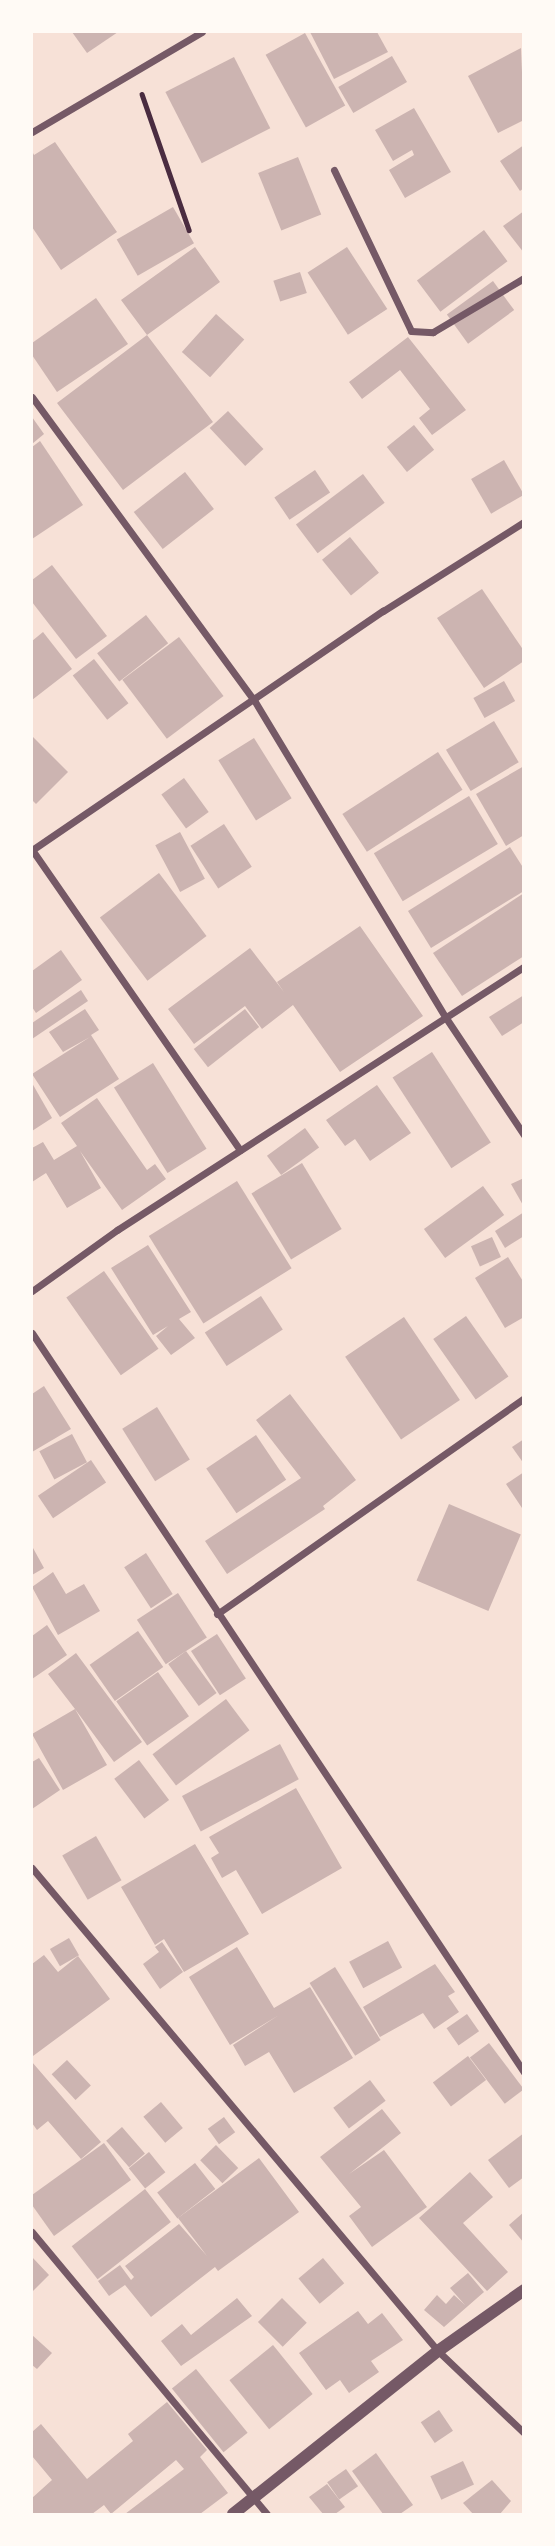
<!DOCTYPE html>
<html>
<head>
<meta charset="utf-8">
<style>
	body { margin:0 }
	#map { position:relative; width:555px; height:2546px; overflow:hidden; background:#f7e1d7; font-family:Signika,sans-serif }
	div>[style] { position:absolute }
	.building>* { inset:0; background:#ccb4b1; transform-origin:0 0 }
	.path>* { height:4.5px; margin:-2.25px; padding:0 2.25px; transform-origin:2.25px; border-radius:2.25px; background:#4a2c40 }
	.minor>* { height:7px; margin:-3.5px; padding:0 3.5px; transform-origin:3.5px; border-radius:3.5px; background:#755966 }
	.tertiary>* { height:12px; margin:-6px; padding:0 6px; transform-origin:6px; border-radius:6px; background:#755966 }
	span { translate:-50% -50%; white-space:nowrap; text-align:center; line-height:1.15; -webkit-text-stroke:5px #fffaf5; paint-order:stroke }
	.frame { position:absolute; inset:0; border:33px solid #fffaf5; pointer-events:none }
</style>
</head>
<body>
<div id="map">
	<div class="building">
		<i style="clip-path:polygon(72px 32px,118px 32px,87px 53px)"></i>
		<i style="clip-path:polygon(310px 32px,377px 32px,388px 52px,334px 79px)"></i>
		<i style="left:305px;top:33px;width:83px;height:45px;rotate:61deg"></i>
		<i style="clip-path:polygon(521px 48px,524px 120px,498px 133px,468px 76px)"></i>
		<i style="left:392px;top:56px;width:30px;height:62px;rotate:60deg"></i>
		<i style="left:234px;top:57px;width:80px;height:77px;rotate:63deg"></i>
		<i style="clip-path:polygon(414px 108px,451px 172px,405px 198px,389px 170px,414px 155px,412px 150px,393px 161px,375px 130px)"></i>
		<i style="clip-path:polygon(55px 142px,117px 232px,61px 270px,32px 227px,32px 151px,34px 155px)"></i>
		<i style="clip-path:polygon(524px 145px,524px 188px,520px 191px,500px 161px)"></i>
		<i style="left:298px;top:157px;width:62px;height:43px;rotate:68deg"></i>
		<i style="left:173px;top:207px;width:42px;height:65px;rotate:60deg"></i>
		<i style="clip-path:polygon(524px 211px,524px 253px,503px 226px)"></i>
		<i style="left:484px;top:230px;width:39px;height:84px;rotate:53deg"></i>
		<i style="clip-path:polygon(195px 247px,220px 282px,147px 335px,213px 422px,123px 490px,57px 403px,147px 335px,121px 300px)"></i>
		<i style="left:347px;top:247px;width:74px;height:47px;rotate:57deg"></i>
		<i style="left:300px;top:272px;width:22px;height:28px;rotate:72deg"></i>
		<i style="left:493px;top:281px;width:36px;height:57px;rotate:54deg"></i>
		<i style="clip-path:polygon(96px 298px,128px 344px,57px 392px,32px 355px,32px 343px)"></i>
		<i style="left:216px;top:314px;width:38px;height:51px;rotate:42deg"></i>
		<i style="clip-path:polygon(408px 337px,466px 410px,432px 435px,419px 418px,430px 409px,400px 370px,362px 399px,349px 382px)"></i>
		<i style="left:228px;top:411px;width:52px;height:25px;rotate:47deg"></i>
		<i style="clip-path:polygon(32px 417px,44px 434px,32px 444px)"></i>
		<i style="left:414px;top:425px;width:32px;height:35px;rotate:51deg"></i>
		<i style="clip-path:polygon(40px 441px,83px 505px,32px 539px,32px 447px)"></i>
		<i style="left:504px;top:460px;width:40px;height:38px;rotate:60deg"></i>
		<i style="left:315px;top:470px;width:27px;height:49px;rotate:56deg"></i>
		<i style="left:185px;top:472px;width:47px;height:65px;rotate:52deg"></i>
		<i style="left:363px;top:474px;width:36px;height:84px;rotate:53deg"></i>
		<i style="left:350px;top:537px;width:46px;height:36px;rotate:51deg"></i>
		<i style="clip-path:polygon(52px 565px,107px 636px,76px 659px,32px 602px,32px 580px)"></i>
		<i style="clip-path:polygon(482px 589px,524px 651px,524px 661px,484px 688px,437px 618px)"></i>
		<i style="left:146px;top:615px;width:36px;height:62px;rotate:52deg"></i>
		<i style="clip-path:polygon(43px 632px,72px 669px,32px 700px,32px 641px)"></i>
		<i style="left:179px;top:637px;width:74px;height:71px;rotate:53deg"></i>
		<i style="left:94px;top:659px;width:56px;height:27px;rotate:52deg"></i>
		<i style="left:504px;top:681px;width:23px;height:35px;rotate:61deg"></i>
		<i style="left:494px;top:721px;width:48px;height:56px;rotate:59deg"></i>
		<i style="clip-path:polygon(32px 736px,68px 772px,36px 804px,32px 800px)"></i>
		<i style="left:254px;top:738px;width:71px;height:42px;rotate:58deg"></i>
		<i style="left:438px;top:752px;width:45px;height:114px;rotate:57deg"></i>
		<i style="clip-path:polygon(524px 766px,524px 835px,506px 846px,476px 794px)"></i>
		<i style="left:184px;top:778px;width:42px;height:28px;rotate:54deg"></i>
		<i style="left:469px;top:796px;width:56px;height:111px;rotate:59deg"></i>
		<i style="left:224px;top:824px;width:51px;height:40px;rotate:57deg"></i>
		<i style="left:180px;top:832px;width:53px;height:28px;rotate:62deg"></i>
		<i style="clip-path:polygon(510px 847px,524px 869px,524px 891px,431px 948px,408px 911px)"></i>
		<i style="left:159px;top:873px;width:79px;height:74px;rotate:53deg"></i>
		<i style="clip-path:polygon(524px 893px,524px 956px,462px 996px,433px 953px)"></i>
		<i style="clip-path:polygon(360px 926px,423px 1016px,340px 1072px,293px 1005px,262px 1029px,245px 1006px,194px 1044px,168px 1009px,250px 948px,284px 992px,277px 982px)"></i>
		<i style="clip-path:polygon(61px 950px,82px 980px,36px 1013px,32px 1007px,32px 971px)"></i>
		<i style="clip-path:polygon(81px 990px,88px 1001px,32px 1039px,32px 1023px)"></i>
		<i style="clip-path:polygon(524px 995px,524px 1022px,502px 1036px,489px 1017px)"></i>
		<i style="clip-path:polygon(85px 1009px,99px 1030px,91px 1035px,119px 1079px,60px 1117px,32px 1074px,90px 1037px,63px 1052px,49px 1032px)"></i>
		<i style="left:245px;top:1009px;width:23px;height:65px;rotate:52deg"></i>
		<i style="left:432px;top:1052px;width:108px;height:47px;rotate:57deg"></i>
		<i style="left:153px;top:1063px;width:101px;height:46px;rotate:58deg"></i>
		<i style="clip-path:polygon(32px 1083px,52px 1118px,32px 1131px)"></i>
		<i style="clip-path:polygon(377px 1085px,411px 1133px,370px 1161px,355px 1139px,345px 1146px,326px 1120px)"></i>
		<i style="clip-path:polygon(97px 1098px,147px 1170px,155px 1164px,166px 1179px,122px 1210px,80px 1151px,101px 1188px,67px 1208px,46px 1173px,32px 1182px,32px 1148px,43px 1142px,54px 1160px,77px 1146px,61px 1123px)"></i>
		<i style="left:305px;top:1128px;width:24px;height:47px;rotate:54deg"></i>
		<i style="left:302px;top:1163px;width:77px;height:59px;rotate:59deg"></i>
		<i style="clip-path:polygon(524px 1178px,524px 1207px,511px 1184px)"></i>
		<i style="left:237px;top:1181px;width:103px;height:104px;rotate:58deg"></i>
		<i style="left:483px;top:1186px;width:36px;height:73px;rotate:54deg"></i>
		<i style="clip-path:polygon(524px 1212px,524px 1236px,505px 1248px,495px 1231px)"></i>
		<i style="left:492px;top:1237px;width:22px;height:23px;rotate:66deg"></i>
		<i style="clip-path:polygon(148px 1245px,191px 1312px,179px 1319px,195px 1338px,171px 1355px,156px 1336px,168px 1326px,153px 1335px,111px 1268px)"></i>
		<i style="clip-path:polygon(508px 1257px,524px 1283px,524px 1317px,505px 1328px,475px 1278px)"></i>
		<i style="left:104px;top:1271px;width:95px;height:46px;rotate:55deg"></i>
		<i style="left:261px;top:1296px;width:40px;height:67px;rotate:57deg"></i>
		<i style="left:466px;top:1316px;width:74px;height:40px;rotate:55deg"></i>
		<i style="left:404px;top:1317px;width:100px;height:71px;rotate:56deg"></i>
		<i style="clip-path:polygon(44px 1386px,71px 1429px,32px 1452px,32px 1394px)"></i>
		<i style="clip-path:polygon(290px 1394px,356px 1480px,323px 1506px,325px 1509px,227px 1574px,205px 1541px,301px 1478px,256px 1420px)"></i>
		<i style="left:157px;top:1407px;width:62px;height:41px;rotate:58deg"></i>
		<i style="left:72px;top:1434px;width:32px;height:37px;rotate:62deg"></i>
		<i style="left:256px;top:1435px;width:54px;height:60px;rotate:56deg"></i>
		<i style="clip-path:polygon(524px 1439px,524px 1464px,512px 1447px)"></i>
		<i style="left:91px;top:1460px;width:27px;height:64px;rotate:56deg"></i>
		<i style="clip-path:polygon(524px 1472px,524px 1511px,506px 1484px)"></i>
		<i style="left:449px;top:1504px;width:78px;height:83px;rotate:23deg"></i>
		<i style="clip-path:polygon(33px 1548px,44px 1568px,32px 1575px,32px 1549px)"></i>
		<i style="left:146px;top:1553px;width:49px;height:26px;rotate:57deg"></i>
		<i style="clip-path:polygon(53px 1572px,66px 1594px,84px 1584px,100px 1611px,58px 1635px,32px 1587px)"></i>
		<i style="left:178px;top:1593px;width:53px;height:49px;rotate:57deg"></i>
		<i style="clip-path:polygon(47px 1625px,67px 1655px,32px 1679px,32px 1636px)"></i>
		<i style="left:138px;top:1631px;width:44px;height:59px;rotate:55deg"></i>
		<i style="left:217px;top:1634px;width:53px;height:31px;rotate:57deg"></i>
		<i style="left:186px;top:1651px;width:52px;height:22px;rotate:54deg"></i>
		<i style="clip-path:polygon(76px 1653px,142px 1742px,114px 1762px,75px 1709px,107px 1765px,63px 1790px,32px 1734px,75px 1709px,48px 1674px)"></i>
		<i style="left:158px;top:1672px;width:54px;height:51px;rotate:55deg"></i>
		<i style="left:226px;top:1699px;width:39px;height:92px;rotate:53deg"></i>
		<i style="left:280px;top:1744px;width:40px;height:111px;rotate:62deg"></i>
		<i style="clip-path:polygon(39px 1758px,60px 1790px,32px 1809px,32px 1762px)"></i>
		<i style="left:139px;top:1760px;width:50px;height:31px;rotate:53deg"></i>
		<i style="clip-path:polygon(296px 1788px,342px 1868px,262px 1914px,236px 1870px,222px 1878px,211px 1858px,219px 1853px,209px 1837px)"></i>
		<i style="left:96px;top:1836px;width:51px;height:39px;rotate:60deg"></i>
		<i style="clip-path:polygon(195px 1844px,249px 1934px,184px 1972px,164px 1939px,155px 1945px,121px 1887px)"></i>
		<i style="left:69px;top:1938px;width:20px;height:22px;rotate:60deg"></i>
		<i style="left:388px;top:1941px;width:30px;height:44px;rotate:62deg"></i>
		<i style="clip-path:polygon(162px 1942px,183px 1972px,160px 1989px,143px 1964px,159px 1952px,155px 1947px)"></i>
		<i style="clip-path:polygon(237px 1947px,274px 2008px,310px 1987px,353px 2058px,294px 2093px,269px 2052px,245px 2066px,233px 2045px,279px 2015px,230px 2045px,189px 1977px)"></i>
		<i style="clip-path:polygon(44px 1955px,58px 1972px,78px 1956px,110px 1999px,33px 2056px,32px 1964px)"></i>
		<i style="clip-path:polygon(435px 1964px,455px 1992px,448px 1996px,459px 2012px,434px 2029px,423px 2013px,380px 2037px,363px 2007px)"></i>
		<i style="left:335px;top:1967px;width:86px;height:30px;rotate:58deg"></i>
		<i style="left:467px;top:2014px;width:21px;height:25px;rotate:55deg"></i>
		<i style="left:489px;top:2043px;width:58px;height:24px;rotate:53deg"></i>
		<i style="left:468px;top:2056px;width:30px;height:44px;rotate:53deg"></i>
		<i style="left:67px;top:2060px;width:35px;height:21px;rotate:47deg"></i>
		<i style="clip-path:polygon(32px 2062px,101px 2142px,81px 2159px,48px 2121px,37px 2130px,32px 2123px)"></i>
		<i style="left:370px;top:2080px;width:26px;height:46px;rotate:53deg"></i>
		<i style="left:161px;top:2102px;width:34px;height:23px;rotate:50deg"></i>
		<i style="clip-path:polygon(382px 2109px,401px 2133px,349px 2174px,384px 2150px,427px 2207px,372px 2247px,349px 2216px,361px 2207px,320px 2157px)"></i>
		<i style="left:224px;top:2117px;width:19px;height:20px;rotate:54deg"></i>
		<i style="left:122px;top:2127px;width:35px;height:21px;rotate:49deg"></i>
		<i style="clip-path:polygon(524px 2133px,524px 2177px,509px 2188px,488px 2160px)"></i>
		<i style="clip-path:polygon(104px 2143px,131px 2180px,54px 2236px,32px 2205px,32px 2195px)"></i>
		<i style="left:216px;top:2145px;width:32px;height:22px;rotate:46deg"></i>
		<i style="left:149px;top:2152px;width:26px;height:26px;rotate:51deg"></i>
		<i style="clip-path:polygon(259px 2158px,299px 2212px,218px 2271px,215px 2267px,151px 2317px,125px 2285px,109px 2296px,98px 2281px,120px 2265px,131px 2280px,134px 2277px,125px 2266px,179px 2224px,207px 2256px,178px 2218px)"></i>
		<i style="left:195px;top:2163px;width:33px;height:48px;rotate:52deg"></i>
		<i style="clip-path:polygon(470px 2172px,493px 2197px,463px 2223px,508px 2272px,487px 2291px,419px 2218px)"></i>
		<i style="left:145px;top:2189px;width:42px;height:93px;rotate:52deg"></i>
		<i style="clip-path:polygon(524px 2212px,524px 2243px,509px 2225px)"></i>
		<i style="clip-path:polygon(32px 2257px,49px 2275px,32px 2292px)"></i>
		<i style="left:323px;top:2258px;width:33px;height:32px;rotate:50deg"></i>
		<i style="clip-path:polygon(468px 2273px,484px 2292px,444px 2327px,424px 2310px,437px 2295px,446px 2304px,454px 2295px,465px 2305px,450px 2288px)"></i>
		<i style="clip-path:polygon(237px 2298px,252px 2316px,181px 2366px,161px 2341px,182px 2324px,191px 2335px)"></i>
		<i style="left:282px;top:2298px;width:35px;height:34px;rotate:45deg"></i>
		<i style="clip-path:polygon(358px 2311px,368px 2324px,382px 2313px,403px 2340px,371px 2361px,379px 2372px,349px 2393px,340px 2380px,326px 2390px,299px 2353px)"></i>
		<i style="clip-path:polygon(32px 2335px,52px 2353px,37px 2369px,32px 2365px)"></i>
		<i style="left:273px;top:2345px;width:63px;height:56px;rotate:51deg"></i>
		<i style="left:196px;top:2369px;width:82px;height:31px;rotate:51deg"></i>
		<i style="clip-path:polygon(167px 2402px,207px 2450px,200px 2457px,228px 2493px,200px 2514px,125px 2514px,184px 2469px,176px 2460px,111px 2514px,104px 2505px,92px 2514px,32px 2514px,32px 2498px,52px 2480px,32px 2456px,32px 2432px,41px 2424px,87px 2479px,133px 2441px,128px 2434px)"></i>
		<i style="left:439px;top:2410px;width:25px;height:22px;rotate:56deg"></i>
		<i style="clip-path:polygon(376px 2453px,413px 2505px,400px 2514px,383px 2514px,352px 2471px)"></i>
		<i style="left:463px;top:2461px;width:26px;height:36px;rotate:65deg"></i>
		<i style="left:346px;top:2469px;width:21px;height:23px;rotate:55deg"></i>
		<i style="clip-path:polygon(492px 2480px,511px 2501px,500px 2514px,473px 2514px,463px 2503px)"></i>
		<i style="clip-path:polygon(327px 2484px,345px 2507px,335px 2514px,323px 2514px,309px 2497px)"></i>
	</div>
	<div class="path">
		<i style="left:142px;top:94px;width:144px;rotate:70.9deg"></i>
	</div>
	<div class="minor">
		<i style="left:32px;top:132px;width:197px;rotate:-30.5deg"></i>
		<i style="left:334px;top:170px;width:178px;rotate:64.4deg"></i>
		<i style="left:411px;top:331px;width:22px;rotate:3deg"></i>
		<i style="left:433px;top:332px;width:106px;rotate:-30.7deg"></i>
		<i style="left:32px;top:397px;width:376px;rotate:53.8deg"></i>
		<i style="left:254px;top:700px;width:371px;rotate:58.9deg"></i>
		<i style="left:446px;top:1018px;width:141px;rotate:56.3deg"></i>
		<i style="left:240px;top:1150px;width:365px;rotate:-124.7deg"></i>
		<i style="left:32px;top:850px;width:425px;rotate:-34.3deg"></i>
		<i style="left:383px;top:611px;width:167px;rotate:-32.3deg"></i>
		<i style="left:32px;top:1291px;width:105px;rotate:-35.7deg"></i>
		<i style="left:117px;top:1230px;width:485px;rotate:-32.9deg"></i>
		<i style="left:32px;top:1333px;width:888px;rotate:56.35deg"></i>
		<i style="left:217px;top:1614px;width:375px;rotate:-35.1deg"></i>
		<i style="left:32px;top:1868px;width:631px;rotate:49.95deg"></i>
		<i style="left:438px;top:2351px;width:119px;rotate:43.6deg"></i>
		<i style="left:32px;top:2232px;width:367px;rotate:50.2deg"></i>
	</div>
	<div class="tertiary">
		<i style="left:233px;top:2514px;width:262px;rotate:-38.5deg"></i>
		<i style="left:438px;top:2351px;width:105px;rotate:-35.3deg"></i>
	</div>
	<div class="frame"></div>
</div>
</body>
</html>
